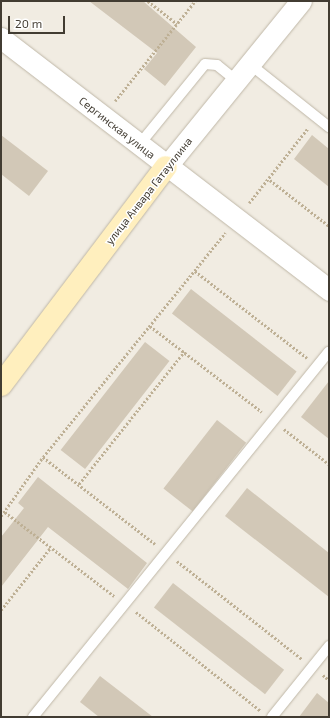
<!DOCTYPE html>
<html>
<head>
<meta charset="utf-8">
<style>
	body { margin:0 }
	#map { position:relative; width:330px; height:718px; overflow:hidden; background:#f1ece2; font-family:"Exo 2",sans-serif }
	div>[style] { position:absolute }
	.building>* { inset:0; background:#d2c8b7; transform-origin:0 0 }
	.path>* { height:2.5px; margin-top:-1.25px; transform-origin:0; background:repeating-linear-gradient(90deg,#beb095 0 2px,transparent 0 4px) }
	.roads { filter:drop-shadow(0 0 1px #bfb7a7) drop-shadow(0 0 1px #bfb7a7) }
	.lane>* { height:10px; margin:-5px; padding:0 5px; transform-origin:5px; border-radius:5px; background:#fff }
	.street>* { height:21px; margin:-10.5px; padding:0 10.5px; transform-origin:10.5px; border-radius:10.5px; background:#fff }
	.secondary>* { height:22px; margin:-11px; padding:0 11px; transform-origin:11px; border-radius:11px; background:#ffefbe }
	span { translate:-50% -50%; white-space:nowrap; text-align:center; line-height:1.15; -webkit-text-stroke:3px #fff; paint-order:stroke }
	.street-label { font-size:11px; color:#423c32 }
	.frame { position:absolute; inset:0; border:2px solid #423c32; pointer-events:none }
	.scale { position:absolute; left:8px; top:16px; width:57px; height:18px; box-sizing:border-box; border:2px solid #423c32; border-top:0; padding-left:5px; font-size:12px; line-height:14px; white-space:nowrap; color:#423c32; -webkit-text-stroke:3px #fff; paint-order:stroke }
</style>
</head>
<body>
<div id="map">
	<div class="building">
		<i style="clip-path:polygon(89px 1px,143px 1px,196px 47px,165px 86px,144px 69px,157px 53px)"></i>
		<i style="clip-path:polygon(1px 135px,48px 171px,29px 196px,1px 174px)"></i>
		<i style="clip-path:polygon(312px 135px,329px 149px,329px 187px,294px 159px)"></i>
		<i style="left:191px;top:289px;width:134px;height:31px;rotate:38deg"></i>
		<i style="left:145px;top:342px;width:31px;height:137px;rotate:38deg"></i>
		<i style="clip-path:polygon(329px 381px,329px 439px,301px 417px)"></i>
		<i style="left:217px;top:420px;width:37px;height:87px;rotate:38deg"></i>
		<i style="clip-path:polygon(38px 477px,147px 563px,128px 589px,48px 527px,1px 587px,1px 537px,24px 508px,18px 503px)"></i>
		<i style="clip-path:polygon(247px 488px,329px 553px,329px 597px,225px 516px)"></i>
		<i style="left:173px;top:583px;width:141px;height:31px;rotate:38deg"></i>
		<i style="clip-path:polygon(100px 676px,153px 717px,99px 717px,80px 702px)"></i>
		<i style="clip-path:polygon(317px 693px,329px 703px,329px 717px,299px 717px)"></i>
	</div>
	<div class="path">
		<i style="left:148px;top:1px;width:37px;rotate:38deg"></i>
		<i style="left:115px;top:101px;width:128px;rotate:-51.3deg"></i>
		<i style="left:270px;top:180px;width:75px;rotate:37.9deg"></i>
		<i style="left:249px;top:203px;width:95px;rotate:-51.8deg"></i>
		<i style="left:195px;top:271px;width:142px;rotate:37.8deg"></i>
		<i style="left:150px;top:326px;width:141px;rotate:37.5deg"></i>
		<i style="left:284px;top:429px;width:57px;rotate:37.9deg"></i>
		<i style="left:43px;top:457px;width:142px;rotate:37.8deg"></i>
		<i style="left:79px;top:484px;width:169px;rotate:-51.5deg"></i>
		<i style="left:5px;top:512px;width:138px;rotate:37.6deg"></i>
		<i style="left:1px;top:516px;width:72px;rotate:-54.6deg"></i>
		<i style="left:43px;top:457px;width:289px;rotate:-50.9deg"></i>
		<i style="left:177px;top:561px;width:159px;rotate:38.1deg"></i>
		<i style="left:1px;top:610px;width:80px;rotate:-51.6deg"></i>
		<i style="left:136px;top:612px;width:159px;rotate:38.4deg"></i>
		<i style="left:323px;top:675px;width:8px;rotate:40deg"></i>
	</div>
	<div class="roads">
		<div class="lane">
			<i style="left:251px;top:65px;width:100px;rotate:38.5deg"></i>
			<i style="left:139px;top:145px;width:104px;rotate:-50.8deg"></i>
			<i style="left:205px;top:64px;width:12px;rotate:5deg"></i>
			<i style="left:217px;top:65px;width:26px;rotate:39deg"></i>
			<i style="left:33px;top:717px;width:470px;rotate:-51deg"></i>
			<i style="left:272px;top:717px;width:91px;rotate:-51.2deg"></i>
		</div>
		<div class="street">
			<i style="left:1px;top:38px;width:414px;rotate:37.5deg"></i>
			<i style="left:166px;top:167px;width:214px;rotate:-50.9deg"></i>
		</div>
		<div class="secondary">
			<i style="left:1px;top:385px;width:273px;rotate:-52.9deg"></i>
		</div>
	</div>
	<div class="street-label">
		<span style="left:117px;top:128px;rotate:38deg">Сергинская улица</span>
		<span style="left:149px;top:191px;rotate:-52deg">улица Анвара Гатауллина</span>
	</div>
	<div class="frame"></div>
	<div class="scale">20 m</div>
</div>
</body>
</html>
